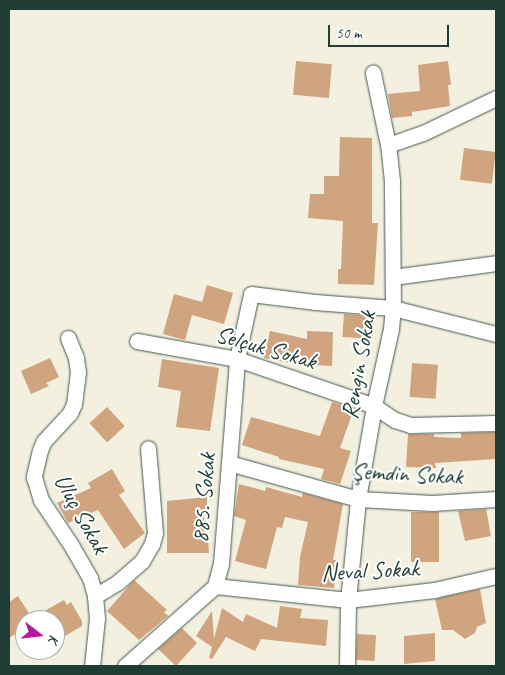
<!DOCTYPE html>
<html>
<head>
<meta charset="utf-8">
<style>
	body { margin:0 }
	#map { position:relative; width:505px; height:675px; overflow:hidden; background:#f3f0df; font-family:Caveat,sans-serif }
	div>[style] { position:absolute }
	.building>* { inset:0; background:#cfa47f; transform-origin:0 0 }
	.roads { filter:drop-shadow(0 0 1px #3f584e) drop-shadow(0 0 1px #3f584e) }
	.minor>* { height:15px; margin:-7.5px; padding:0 7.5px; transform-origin:7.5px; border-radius:7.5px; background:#fff }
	span { translate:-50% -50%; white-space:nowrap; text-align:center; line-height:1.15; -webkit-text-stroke:4px #fff; paint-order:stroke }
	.street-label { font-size:24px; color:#1f3d34 }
	.frame { position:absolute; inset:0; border:10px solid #1f3d34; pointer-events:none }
	.north { position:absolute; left:15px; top:610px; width:50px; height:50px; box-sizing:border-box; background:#fff; border:1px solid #a5b1ae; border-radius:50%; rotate:106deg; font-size:14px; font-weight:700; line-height:20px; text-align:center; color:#1f3d34 }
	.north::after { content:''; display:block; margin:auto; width:18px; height:22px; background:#b5179e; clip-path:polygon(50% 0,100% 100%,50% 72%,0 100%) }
	.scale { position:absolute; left:328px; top:25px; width:121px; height:22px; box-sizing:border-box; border:2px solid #1f3d34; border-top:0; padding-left:6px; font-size:15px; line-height:18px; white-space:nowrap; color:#1f3d34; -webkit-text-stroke:4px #fff; paint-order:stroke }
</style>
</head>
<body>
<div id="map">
	<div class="building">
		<i style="left:296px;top:61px;width:36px;height:34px;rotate:5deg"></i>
		<i style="clip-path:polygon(448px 61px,451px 85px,448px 85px,450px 106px,412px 112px,412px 116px,392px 118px,388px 94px,420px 91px,418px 65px)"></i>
		<i style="clip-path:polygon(340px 137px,372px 138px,372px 223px,378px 223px,374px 285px,338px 284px,338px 269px,341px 269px,343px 221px,308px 218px,310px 194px,324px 194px,324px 176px,339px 176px)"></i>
		<i style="left:464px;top:148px;width:32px;height:32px;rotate:7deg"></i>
		<i style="clip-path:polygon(207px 285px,233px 293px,224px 324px,192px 315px,185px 340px,163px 334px,174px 294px,202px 302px)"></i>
		<i style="left:344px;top:314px;width:30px;height:23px;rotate:4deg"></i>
		<i style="clip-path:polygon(270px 331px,307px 339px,307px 331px,333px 332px,332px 366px,295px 364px,264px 358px)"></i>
		<i style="clip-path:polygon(50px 358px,59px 377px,46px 383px,49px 386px,31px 394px,21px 371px)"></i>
		<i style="clip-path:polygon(162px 359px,219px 368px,210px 431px,176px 427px,181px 391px,158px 387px)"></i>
		<i style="left:412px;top:363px;width:26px;height:34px;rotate:4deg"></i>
		<i style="clip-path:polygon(332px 402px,354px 409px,340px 448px,351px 451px,340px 484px,321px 479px,324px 469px,279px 459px,279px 457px,242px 445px,251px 417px,320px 436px)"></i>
		<i style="left:107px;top:407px;width:26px;height:24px;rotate:47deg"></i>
		<i style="clip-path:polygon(496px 432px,496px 459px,435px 463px,436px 468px,406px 467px,408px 434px,434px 434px,434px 437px,461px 438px,461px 433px)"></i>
		<i style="clip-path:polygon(112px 469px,125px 491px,119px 495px,145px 533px,124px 549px,98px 510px,68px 523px,57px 503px,91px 488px,88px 483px)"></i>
		<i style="clip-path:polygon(239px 484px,265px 491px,266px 487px,302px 497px,303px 493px,343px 504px,333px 560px,336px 560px,334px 588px,298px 585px,300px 557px,308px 522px,285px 517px,282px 528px,277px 527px,266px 569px,235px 561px,246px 520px,234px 516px)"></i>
		<i style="clip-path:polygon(207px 497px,207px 512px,204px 512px,205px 539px,208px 539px,209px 553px,167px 553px,167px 501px)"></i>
		<i style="clip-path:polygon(486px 509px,491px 536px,465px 541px,458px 511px)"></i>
		<i style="left:411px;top:512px;width:28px;height:50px"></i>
		<i style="clip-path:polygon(134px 580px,167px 610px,164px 612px,168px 616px,139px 640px,107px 611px)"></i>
		<i style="clip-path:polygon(480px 589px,486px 623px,477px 627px,475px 633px,465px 639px,453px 630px,442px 630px,435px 599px)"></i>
		<i style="clip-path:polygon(18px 596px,32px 618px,64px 600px,67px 605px,71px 602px,82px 621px,82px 626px,55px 642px,55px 620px,25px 620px,25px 628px,9px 638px,9px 602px)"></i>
		<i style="clip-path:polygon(280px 606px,302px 609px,300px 618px,328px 620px,326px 646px,261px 639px,255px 651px,226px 637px,212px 659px,209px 658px,212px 647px,196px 636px,212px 611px,214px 639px,222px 608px,243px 622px,246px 614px,277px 628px)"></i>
		<i style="clip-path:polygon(182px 628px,197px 643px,176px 666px,158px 649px)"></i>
		<i style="clip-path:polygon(435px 633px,435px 661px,404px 664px,404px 636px)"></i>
		<i style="left:357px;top:634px;width:19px;height:26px;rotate:3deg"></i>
	</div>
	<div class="roads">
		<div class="minor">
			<i style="left:388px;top:145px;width:37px;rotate:-19deg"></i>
			<i style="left:423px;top:133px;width:81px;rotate:-25.6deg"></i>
			<i style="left:393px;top:277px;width:104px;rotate:-7.7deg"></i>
			<i style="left:68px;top:338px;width:22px;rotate:68deg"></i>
			<i style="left:76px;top:358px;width:14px;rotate:82deg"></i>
			<i style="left:78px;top:372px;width:32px;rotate:97deg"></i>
			<i style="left:74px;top:404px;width:10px;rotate:114deg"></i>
			<i style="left:70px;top:413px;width:38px;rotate:133deg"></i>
			<i style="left:44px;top:441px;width:10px;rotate:114deg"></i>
			<i style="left:40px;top:450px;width:28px;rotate:103deg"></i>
			<i style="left:34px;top:477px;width:24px;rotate:73deg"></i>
			<i style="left:41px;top:500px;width:54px;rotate:56.3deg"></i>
			<i style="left:71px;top:545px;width:38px;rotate:60deg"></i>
			<i style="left:90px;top:578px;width:19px;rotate:74deg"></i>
			<i style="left:95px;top:596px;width:22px;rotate:85deg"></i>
			<i style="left:97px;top:618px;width:48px;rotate:95.9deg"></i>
			<i style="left:137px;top:341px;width:102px;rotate:10.2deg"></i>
			<i style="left:237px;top:359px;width:145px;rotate:18.9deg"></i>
			<i style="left:374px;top:406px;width:25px;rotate:34deg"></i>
			<i style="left:395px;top:420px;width:16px;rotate:18deg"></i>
			<i style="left:410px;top:425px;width:86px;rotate:-1.3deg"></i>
			<i style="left:229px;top:463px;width:134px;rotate:15.6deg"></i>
			<i style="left:358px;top:499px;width:74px;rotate:3.1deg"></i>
			<i style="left:432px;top:503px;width:64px;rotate:-3.6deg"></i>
			<i style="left:215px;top:586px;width:134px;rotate:6deg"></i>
			<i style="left:348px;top:600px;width:87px;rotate:-6.6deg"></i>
			<i style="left:434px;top:590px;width:64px;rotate:-12.7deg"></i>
			<i style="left:95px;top:596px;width:27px;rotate:-31deg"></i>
			<i style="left:118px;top:582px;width:32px;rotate:-41deg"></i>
			<i style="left:142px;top:561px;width:20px;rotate:-60deg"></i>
			<i style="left:152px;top:544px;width:11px;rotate:-75deg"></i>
			<i style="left:155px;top:533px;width:85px;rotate:-94.7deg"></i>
			<i style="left:125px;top:666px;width:120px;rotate:-41.6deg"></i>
			<i style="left:215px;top:586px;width:23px;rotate:-75deg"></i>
			<i style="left:221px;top:564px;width:206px;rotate:-85.5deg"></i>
			<i style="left:237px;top:359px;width:66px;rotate:-77.8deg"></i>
			<i style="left:251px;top:294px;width:64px;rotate:7.1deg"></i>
			<i style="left:315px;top:302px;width:78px;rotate:4.4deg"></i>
			<i style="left:393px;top:308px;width:106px;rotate:14.2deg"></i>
			<i style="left:347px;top:666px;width:66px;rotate:-89.1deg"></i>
			<i style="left:348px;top:600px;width:101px;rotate:-84.3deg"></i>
			<i style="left:358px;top:499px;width:94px;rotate:-80.2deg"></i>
			<i style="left:374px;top:406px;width:79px;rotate:-77.6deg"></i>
			<i style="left:391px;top:329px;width:21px;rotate:-85deg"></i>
			<i style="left:393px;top:308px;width:127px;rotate:-90.5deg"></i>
			<i style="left:392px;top:181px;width:36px;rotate:-96deg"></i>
			<i style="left:388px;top:145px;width:74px;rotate:-101.8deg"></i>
		</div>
	</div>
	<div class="street-label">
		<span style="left:266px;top:348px;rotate:16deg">Selçuk Sokak</span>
		<span style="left:359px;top:365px;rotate:-80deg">Rengin Sokak</span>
		<span style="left:407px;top:474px;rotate:3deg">Şemdin Sokak</span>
		<span style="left:204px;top:498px;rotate:-85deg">885. Sokak</span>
		<span style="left:81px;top:514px;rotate:61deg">Uluç Sokak</span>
		<span style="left:370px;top:571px;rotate:-3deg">Neval Sokak</span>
	</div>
	<div class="frame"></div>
	<div class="north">K</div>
	<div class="scale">50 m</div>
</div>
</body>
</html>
